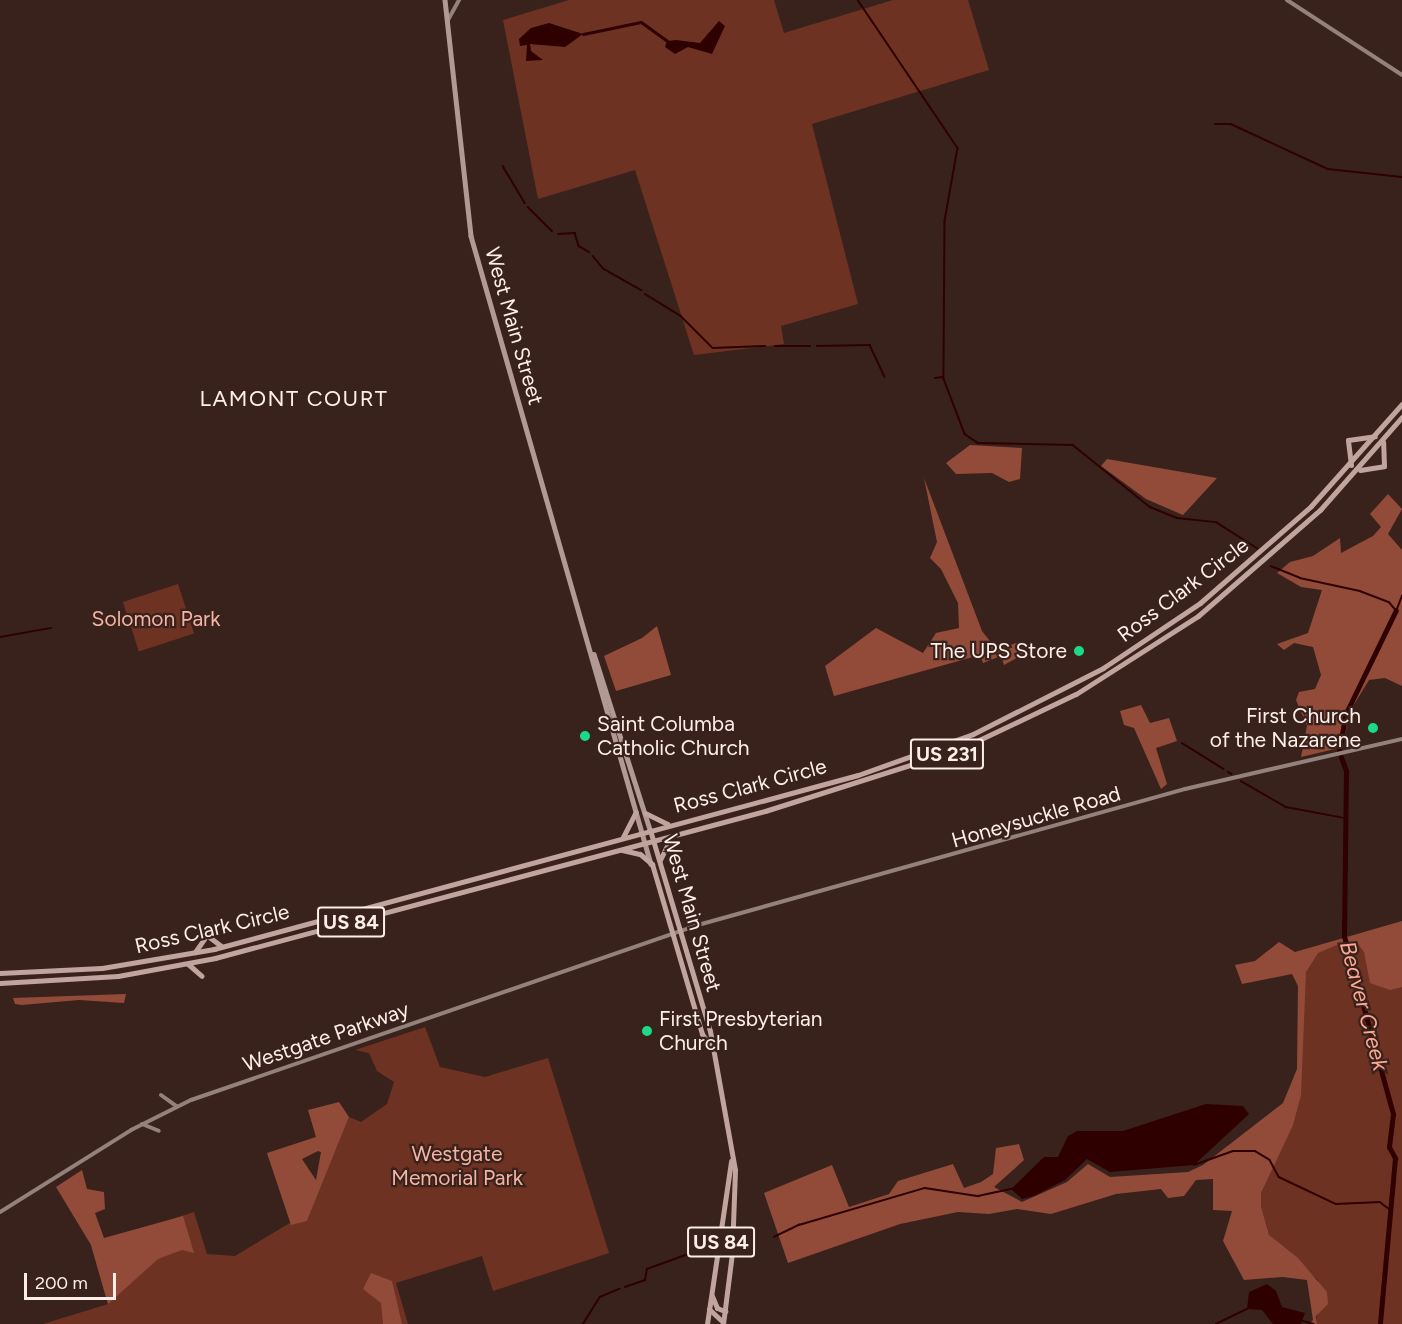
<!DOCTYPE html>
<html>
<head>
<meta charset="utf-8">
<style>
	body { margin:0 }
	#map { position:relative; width:1402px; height:1324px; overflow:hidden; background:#39221c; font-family:Figtree,sans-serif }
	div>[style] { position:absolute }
	.green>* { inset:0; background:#6e3223; transform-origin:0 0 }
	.forest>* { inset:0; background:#924b39 }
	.water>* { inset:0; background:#2e0000 }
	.stream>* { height:1.5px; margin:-0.75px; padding:0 0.75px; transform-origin:0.75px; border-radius:0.75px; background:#2e0000 }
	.canal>* { height:3px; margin:-1.5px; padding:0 1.5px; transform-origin:1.5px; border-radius:1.5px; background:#2e0000 }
	.river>* { height:5px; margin:-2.5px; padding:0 2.5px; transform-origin:2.5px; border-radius:2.5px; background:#2e0000 }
	.secondary>* { height:4px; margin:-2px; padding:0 2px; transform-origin:2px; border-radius:2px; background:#94817c }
	.primary>* { height:4.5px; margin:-2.25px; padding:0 2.25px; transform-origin:2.25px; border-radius:2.25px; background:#b29993 }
	.trunk>* { height:5px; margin:-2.5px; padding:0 2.5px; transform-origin:2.5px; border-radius:2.5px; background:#c0a49d }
	.dots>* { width:16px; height:16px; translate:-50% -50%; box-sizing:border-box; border:3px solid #39221c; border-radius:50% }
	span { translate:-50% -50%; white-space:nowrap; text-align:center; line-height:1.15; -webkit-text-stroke:4.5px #39221c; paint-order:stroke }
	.shield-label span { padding:2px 4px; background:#39221c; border:2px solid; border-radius:4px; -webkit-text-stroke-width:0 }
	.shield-label { font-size:20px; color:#feeee9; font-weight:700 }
	.street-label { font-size:21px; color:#feeee9 }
	.park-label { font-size:21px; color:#f4b4a4 }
	.poi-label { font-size:21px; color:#feeee9 }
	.right { translate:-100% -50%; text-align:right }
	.left { translate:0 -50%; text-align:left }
	.neighbourhood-label { font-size:22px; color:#feeee9; letter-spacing:1.5px }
	.water-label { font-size:22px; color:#fca893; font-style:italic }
	.scale { position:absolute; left:24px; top:1273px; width:92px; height:27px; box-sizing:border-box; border:3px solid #feeee9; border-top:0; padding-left:8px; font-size:18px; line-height:21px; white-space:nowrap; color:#feeee9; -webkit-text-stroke:4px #39221c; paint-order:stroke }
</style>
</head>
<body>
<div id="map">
	<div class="green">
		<i style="clip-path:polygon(569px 0,774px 0,784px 33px,893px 0,968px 0,989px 70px,812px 124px,858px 304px,781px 326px,784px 344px,694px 355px,635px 170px,538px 199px,503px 20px)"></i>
		<i style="left:178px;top:584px;width:52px;height:58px;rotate:72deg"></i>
		<i style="clip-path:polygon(1402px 923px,1402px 1324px,1317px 1324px,1318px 1280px,1269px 1235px,1261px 1206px,1261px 1193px,1287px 1136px,1300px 1058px,1299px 954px)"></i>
		<i style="clip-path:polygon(425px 1027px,440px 1067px,485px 1077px,548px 1058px,609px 1253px,493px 1291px,482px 1256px,396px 1283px,408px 1324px,43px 1324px,108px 1304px,91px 1245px,194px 1212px,207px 1254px,235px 1256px,293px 1221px,307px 1221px,349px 1117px,361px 1122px,387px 1104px,394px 1082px,377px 1071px,369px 1053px,355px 1050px)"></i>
	</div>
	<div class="forest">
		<i style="clip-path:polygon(970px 445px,1022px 448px,1020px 479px,1009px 482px,992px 473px,956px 474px,946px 463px)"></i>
		<i style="clip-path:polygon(1107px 459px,1217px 478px,1183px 515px,1146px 499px,1101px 466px)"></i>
		<i style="clip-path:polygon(924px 478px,982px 631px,997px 650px,1019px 642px,1026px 653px,1004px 665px,1001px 656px,983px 663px,980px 655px,834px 696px,825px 666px,876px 628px,923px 653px,936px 633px,959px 628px,958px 603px,941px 569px,930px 558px,937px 542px)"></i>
		<i style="clip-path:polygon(1388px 494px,1402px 509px,1388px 534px,1402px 550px,1402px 686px,1385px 678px,1369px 680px,1350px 711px,1344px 740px,1335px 749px,1301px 757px,1307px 726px,1296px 700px,1299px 692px,1315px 689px,1321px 675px,1313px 647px,1294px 643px,1284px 650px,1277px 644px,1308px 633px,1322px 590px,1301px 587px,1277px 573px,1290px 562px,1313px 556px,1340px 538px,1341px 553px,1373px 536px,1381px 527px,1370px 514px)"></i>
		<i style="clip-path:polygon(657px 626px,671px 675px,616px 691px,604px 656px,642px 638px)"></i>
		<i style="clip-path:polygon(1141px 705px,1150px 723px,1169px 718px,1177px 741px,1156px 748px,1167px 784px,1161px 789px,1134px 728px,1124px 725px,1120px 711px)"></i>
		<i style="clip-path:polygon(1402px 921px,1402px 987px,1390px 990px,1370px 983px,1364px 952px,1358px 944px,1346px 941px,1318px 953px,1306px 972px,1301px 1095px,1293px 1125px,1261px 1193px,1261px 1206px,1269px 1235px,1298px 1258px,1327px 1292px,1328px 1304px,1316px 1316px,1317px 1324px,1309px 1324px,1313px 1320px,1307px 1280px,1283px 1277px,1244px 1280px,1223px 1241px,1232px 1211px,1213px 1210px,1213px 1179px,1196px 1180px,1184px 1196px,1168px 1198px,1161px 1189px,1116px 1194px,1051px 1214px,1017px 1209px,989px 1214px,958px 1212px,900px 1224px,788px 1263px,764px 1193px,832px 1165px,849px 1207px,889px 1194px,898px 1181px,953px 1164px,964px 1188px,981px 1182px,993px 1174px,996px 1148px,1019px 1144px,1024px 1160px,994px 1187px,1022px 1202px,1067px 1182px,1088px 1164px,1110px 1177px,1188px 1172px,1203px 1165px,1283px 1103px,1297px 1069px,1298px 986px,1292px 974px,1242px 984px,1235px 965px,1255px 961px,1279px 942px,1295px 952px)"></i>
		<i style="clip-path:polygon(126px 994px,124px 1003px,79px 1000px,22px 1005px,15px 1004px,13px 998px)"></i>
		<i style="clip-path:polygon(evenodd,339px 1102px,349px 1117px,307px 1221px,291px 1225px,267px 1153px,316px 1137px,308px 1110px,339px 1102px,318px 1151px,321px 1152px,316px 1180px,302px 1159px,318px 1151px)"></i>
		<i style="clip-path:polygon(82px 1170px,87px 1189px,104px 1192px,105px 1209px,95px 1213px,104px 1238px,183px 1216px,194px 1253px,182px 1250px,158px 1259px,108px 1304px,91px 1245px,56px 1187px)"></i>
		<i style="clip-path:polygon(371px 1273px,392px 1281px,402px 1324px,383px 1324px,381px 1303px,363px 1289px)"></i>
	</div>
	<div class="water">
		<i style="clip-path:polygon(719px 21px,725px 26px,712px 54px,688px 47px,675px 54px,665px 47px,667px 41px,676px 40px,700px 43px)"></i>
		<i style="clip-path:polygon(549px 23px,583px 34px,565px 47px,530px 44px,531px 51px,543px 60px,526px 61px,527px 45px,520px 46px,519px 39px,531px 28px)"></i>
		<i style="clip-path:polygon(1206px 1104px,1243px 1106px,1249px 1114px,1194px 1165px,1110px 1172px,1087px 1159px,1065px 1180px,1034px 1196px,1022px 1199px,1011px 1189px,1044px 1157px,1058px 1157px,1068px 1136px,1077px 1131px,1123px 1131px)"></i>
		<i style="clip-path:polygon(1267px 1284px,1276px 1291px,1282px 1307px,1305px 1313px,1301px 1324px,1273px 1324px,1262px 1310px,1247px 1309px,1249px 1292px)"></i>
	</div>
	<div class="stream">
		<i style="left:858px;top:0;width:179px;rotate:56deg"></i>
		<i style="left:958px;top:148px;width:74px;rotate:100.1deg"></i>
		<i style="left:945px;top:221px;width:158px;rotate:90.4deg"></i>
		<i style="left:944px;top:379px;width:59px;rotate:69.1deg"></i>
		<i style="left:965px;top:434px;width:16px;rotate:35deg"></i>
		<i style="left:978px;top:443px;width:95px;rotate:1.2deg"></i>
		<i style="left:1073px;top:445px;width:99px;rotate:38.8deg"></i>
		<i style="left:1150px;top:507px;width:29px;rotate:22deg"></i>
		<i style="left:1177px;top:518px;width:39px;rotate:6deg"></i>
		<i style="left:1216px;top:522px;width:49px;rotate:32.4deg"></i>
		<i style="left:1215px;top:124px;width:16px"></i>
		<i style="left:1231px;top:124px;width:107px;rotate:24.9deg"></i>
		<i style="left:1328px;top:169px;width:74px;rotate:6.2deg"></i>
		<i style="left:503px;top:166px;width:43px;rotate:59.3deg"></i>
		<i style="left:528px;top:207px;width:34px;rotate:45deg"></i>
		<i style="left:558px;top:234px;width:17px;rotate:-3deg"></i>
		<i style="left:575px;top:233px;width:14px;rotate:73deg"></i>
		<i style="left:579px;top:246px;width:12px;rotate:31deg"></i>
		<i style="left:593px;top:256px;width:17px;rotate:50deg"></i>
		<i style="left:604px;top:269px;width:43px;rotate:29.6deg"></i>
		<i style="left:645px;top:294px;width:42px;rotate:31.4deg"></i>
		<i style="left:681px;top:316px;width:45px;rotate:45deg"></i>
		<i style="left:713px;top:348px;width:52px;rotate:-2.2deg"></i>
		<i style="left:775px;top:346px;width:35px"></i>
		<i style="left:817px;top:346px;width:53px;rotate:-1.1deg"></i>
		<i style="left:870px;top:345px;width:35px;rotate:65deg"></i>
		<i style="left:935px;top:378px;width:8px;rotate:-7deg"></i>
		<i style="left:1271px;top:566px;width:31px;rotate:22deg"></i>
		<i style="left:1300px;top:578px;width:61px;rotate:12.2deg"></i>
		<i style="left:1360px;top:591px;width:31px;rotate:21deg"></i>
		<i style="left:1389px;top:602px;width:11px;rotate:49deg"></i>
		<i style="left:1397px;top:609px;width:14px;rotate:-69deg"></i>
		<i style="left:0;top:637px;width:52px;rotate:-10deg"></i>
		<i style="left:1182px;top:743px;width:49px;rotate:31.8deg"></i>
		<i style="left:1228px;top:772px;width:4px;rotate:27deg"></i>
		<i style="left:1241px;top:781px;width:52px;rotate:30deg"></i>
		<i style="left:1286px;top:807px;width:60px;rotate:10.6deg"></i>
		<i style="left:1194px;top:1165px;width:41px;rotate:-19.7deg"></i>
		<i style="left:1233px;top:1151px;width:22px"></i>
		<i style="left:1255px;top:1151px;width:17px;rotate:31deg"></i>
		<i style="left:1270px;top:1160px;width:19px;rotate:62deg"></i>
		<i style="left:1279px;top:1177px;width:63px;rotate:25.3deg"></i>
		<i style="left:1336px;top:1204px;width:44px;rotate:-2.6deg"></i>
		<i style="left:1380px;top:1202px;width:15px;rotate:37deg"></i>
		<i style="left:774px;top:1237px;width:28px;rotate:-26deg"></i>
		<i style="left:799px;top:1225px;width:131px;rotate:-16.4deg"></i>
		<i style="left:925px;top:1188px;width:54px;rotate:8.6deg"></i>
		<i style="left:978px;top:1196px;width:34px;rotate:-12deg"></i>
		<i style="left:625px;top:1287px;width:21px;rotate:-19deg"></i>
		<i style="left:645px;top:1280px;width:11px;rotate:-80deg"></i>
		<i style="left:647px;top:1269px;width:73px;rotate:-19.9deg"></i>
		<i style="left:1303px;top:1321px;width:11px;rotate:15deg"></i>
		<i style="left:583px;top:1324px;width:32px;rotate:-58deg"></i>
		<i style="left:600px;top:1297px;width:21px;rotate:-23deg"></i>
		<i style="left:1216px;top:1324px;width:34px;rotate:-26deg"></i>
	</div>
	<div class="canal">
		<i style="left:583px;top:34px;width:59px;rotate:-11.7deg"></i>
		<i style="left:641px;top:22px;width:32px;rotate:36deg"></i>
	</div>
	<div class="river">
		<i style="left:1339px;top:751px;width:39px;rotate:-80deg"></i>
		<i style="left:1346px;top:713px;width:114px;rotate:-64.1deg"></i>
		<i style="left:1341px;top:757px;width:15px;rotate:70deg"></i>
		<i style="left:1346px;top:771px;width:165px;rotate:90.7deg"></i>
		<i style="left:1344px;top:936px;width:185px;rotate:74.6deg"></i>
		<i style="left:1393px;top:1114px;width:33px;rotate:97deg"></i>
		<i style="left:1389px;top:1147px;width:13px;rotate:61deg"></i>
		<i style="left:1395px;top:1158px;width:167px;rotate:95.2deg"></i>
	</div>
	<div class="secondary">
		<i style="left:1287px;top:0;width:137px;rotate:33.1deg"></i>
		<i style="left:448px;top:20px;width:23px;rotate:-61deg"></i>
		<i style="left:161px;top:1095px;width:19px;rotate:36deg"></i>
		<i style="left:142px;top:1124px;width:18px;rotate:22deg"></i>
		<i style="left:0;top:1212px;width:155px;rotate:-32deg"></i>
		<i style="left:131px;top:1130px;width:67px;rotate:-26.6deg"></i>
		<i style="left:191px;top:1100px;width:536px;rotate:-19.04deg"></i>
		<i style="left:698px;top:925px;width:506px;rotate:-15.6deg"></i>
		<i style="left:1185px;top:789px;width:223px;rotate:-13deg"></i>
	</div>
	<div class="primary">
		<i style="left:445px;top:0;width:237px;rotate:83.7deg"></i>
		<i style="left:471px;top:236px;width:653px;rotate:74.01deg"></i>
		<i style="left:594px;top:654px;width:185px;rotate:72.3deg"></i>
	</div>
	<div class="trunk">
		<i style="left:1351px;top:465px;width:25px;rotate:-97deg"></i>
		<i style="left:1348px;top:440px;width:27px;rotate:-8deg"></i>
		<i style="left:1360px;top:470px;width:24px;rotate:-9deg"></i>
		<i style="left:1384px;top:466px;width:24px;rotate:-92deg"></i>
		<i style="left:645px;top:813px;width:25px;rotate:26deg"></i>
		<i style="left:650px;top:830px;width:210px;rotate:73.4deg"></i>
		<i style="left:710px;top:1031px;width:141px;rotate:79.8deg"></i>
		<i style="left:735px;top:1170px;width:83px;rotate:92.1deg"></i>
		<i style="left:732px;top:1253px;width:72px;rotate:97.2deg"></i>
		<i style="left:623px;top:837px;width:28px;rotate:-63deg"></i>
		<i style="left:622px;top:850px;width:18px;rotate:13deg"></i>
		<i style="left:640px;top:854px;width:16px;rotate:40deg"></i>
		<i style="left:652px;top:864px;width:177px;rotate:73.6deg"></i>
		<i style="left:702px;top:1034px;width:14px;rotate:54deg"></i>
		<i style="left:660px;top:860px;width:25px;rotate:-64deg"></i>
		<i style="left:204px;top:933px;width:21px;rotate:37deg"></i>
		<i style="left:195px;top:952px;width:16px;rotate:-55deg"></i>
		<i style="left:188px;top:964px;width:18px;rotate:41deg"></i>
		<i style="left:0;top:973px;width:102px;rotate:-2.8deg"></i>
		<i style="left:102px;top:968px;width:114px;rotate:-9.6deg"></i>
		<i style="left:214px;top:949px;width:667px;rotate:-15.12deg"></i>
		<i style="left:858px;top:775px;width:122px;rotate:-19.6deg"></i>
		<i style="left:973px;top:734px;width:146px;rotate:-26.9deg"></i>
		<i style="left:1103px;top:668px;width:117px;rotate:-33.8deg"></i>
		<i style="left:1200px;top:603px;width:147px;rotate:-41.1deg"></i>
		<i style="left:1311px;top:506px;width:137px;rotate:-48.3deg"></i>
		<i style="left:0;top:983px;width:118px;rotate:-3.4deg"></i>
		<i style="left:118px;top:976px;width:99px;rotate:-10.5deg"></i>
		<i style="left:215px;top:958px;width:569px;rotate:-14.96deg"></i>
		<i style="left:765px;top:811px;width:205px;rotate:-17.6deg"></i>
		<i style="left:960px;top:749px;width:128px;rotate:-25.4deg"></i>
		<i style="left:1076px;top:694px;width:145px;rotate:-32.6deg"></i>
		<i style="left:1198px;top:616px;width:162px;rotate:-41deg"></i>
		<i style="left:1320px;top:510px;width:124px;rotate:-48.6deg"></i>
		<i style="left:712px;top:1296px;width:13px;rotate:67deg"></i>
		<i style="left:717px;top:1308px;width:9px;rotate:21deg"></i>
		<i style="left:709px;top:1309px;width:19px;rotate:43deg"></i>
		<i style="left:707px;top:1324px;width:165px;rotate:-81.6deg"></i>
	</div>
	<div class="dots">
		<i style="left:1079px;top:651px;background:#1cd988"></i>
		<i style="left:1373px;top:728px;background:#1cd988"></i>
		<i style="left:585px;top:736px;background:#1cd988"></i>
		<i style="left:647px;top:1031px;background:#1cd988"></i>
	</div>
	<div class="shield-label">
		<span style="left:947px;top:754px">US 231</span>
		<span style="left:351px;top:922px">US 84</span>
		<span style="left:721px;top:1242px">US 84</span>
	</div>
	<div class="street-label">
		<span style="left:514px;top:326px;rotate:74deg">West Main Street</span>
		<span style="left:1183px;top:590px;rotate:-37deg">Ross Clark Circle</span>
		<span style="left:750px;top:786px;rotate:-15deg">Ross Clark Circle</span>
		<span style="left:1036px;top:817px;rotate:-16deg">Honeysuckle Road</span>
		<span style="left:692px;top:913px;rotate:74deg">West Main Street</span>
		<span style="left:212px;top:929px;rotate:-13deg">Ross Clark Circle</span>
		<span style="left:326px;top:1037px;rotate:-19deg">Westgate Parkway</span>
	</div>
	<div class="park-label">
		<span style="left:156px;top:619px">Solomon Park</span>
		<span style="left:457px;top:1166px">Westgate<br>Memorial Park</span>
	</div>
	<div class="poi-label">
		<span class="right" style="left:1067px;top:651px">The UPS Store</span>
		<span class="right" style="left:1361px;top:728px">First Church<br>of the Nazarene</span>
		<span class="left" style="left:597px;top:736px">Saint Columba<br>Catholic Church</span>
		<span class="left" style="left:659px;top:1031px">First Presbyterian<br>Church</span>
	</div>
	<div class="neighbourhood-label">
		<span style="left:294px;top:399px">LAMONT COURT</span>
	</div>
	<div class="water-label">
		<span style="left:1364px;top:1006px;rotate:75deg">Beaver Creek</span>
	</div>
	<div class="scale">200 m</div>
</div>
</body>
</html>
